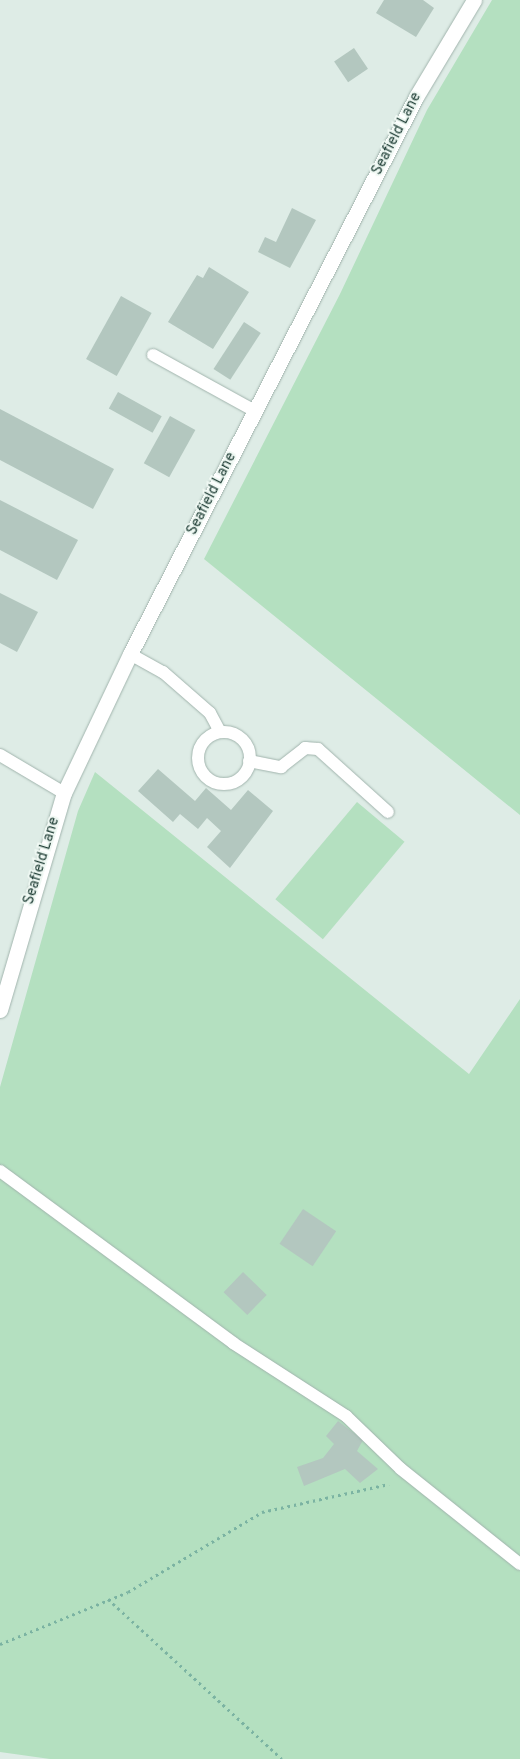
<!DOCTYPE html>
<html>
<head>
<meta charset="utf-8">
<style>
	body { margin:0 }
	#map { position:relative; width:520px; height:1759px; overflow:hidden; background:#deece6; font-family:Overpass,sans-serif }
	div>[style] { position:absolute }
	.green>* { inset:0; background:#b4e0c0; transform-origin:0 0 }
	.building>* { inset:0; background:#b3c7bf; transform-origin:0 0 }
	.path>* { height:3px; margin-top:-1.5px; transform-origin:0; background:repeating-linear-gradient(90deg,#7bb3a2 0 2.5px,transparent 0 6.5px) }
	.roads { filter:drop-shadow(0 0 1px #a1b4ad) drop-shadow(0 0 1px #a1b4ad) }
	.lane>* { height:12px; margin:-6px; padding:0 6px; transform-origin:6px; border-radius:6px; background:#fff }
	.lane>.ring { margin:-6px; padding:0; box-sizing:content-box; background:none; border:12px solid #fff; border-radius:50% }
	.street>* { height:15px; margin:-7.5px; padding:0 7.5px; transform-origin:7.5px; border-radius:7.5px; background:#fff }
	span { translate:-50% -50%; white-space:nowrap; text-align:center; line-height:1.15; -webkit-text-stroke:4px #eff8f3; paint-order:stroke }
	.street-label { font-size:15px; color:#1e3d35 }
</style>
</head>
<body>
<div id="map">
	<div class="green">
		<i style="clip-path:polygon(492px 0,520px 0,520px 815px,204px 559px,340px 294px,427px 110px)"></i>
		<i style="clip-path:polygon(95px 772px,469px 1074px,520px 999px,520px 1759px,50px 1759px,0 1752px,0 1087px,78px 811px)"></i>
		<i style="left:357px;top:802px;width:62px;height:127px;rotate:40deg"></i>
	</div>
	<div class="building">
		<i style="clip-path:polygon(384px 0,423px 0,434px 8px,416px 37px,376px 13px)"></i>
		<i style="left:354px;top:48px;width:25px;height:24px;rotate:56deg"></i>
		<i style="clip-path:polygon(292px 208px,316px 220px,290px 268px,258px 252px,265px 237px,276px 242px)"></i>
		<i style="clip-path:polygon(209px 267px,249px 292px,213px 349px,168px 322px,197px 275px,203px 278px)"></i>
		<i style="left:121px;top:296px;width:35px;height:72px;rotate:29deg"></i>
		<i style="left:244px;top:322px;width:20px;height:56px;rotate:33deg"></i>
		<i style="left:118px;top:392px;width:50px;height:19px;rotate:29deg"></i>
		<i style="clip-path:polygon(0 409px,114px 469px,93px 509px,0 460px)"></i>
		<i style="left:170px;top:416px;width:29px;height:54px;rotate:29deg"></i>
		<i style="clip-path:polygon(0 500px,78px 540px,57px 580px,0 550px)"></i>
		<i style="clip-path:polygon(0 593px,38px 612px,17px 652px,0 643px)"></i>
		<i style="clip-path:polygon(158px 769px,195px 801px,206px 788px,231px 810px,248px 790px,273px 811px,230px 868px,207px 847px,221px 831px,207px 818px,198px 829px,180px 814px,173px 822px,138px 791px)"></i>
		<i style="left:303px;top:1209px;width:40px;height:42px;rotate:34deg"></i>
		<i style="left:243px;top:1272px;width:33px;height:28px;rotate:44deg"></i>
		<i style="clip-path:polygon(338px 1421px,363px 1440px,357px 1451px,378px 1469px,360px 1483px,345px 1469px,304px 1486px,297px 1467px,323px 1458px,334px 1444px,326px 1436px)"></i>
	</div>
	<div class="path">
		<i style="left:108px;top:1599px;width:236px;rotate:42.6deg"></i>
		<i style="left:0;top:1644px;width:138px;rotate:-22.1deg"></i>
		<i style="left:128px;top:1592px;width:156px;rotate:-30.8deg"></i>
		<i style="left:262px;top:1512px;width:130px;rotate:-12.4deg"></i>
	</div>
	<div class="roads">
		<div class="lane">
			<i style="left:153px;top:355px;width:116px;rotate:28.8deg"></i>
			<i style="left:130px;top:654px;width:38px;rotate:29deg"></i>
			<i style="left:163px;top:672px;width:62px;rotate:41.1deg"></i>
			<i style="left:210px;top:713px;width:21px;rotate:62deg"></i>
			<i class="ring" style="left:198px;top:732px;width:40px;height:40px"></i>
			<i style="left:0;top:755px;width:74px;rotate:30.7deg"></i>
			<i style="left:249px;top:761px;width:33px;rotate:11deg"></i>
			<i style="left:281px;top:767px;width:31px;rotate:-38deg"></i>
			<i style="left:305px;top:748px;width:13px;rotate:4deg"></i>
			<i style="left:318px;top:749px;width:94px;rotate:42deg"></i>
			<i style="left:0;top:1171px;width:290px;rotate:36.4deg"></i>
			<i style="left:233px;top:1343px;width:135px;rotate:32.9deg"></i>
			<i style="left:346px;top:1416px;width:76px;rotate:43.9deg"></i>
			<i style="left:401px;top:1469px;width:152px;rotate:38.6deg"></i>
		</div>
		<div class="street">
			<i style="left:0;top:1010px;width:226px;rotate:-73.6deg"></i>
			<i style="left:64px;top:793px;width:154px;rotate:-64.6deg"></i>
			<i style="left:130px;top:654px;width:626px;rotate:-62.82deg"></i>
			<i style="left:416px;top:97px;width:113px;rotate:-59.1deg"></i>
		</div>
	</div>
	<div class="street-label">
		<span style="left:397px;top:134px;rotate:-63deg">Seafield Lane</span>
		<span style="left:212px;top:494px;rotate:-63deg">Seafield Lane</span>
		<span style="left:42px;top:861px;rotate:-73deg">Seafield Lane</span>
	</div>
</div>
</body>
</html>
